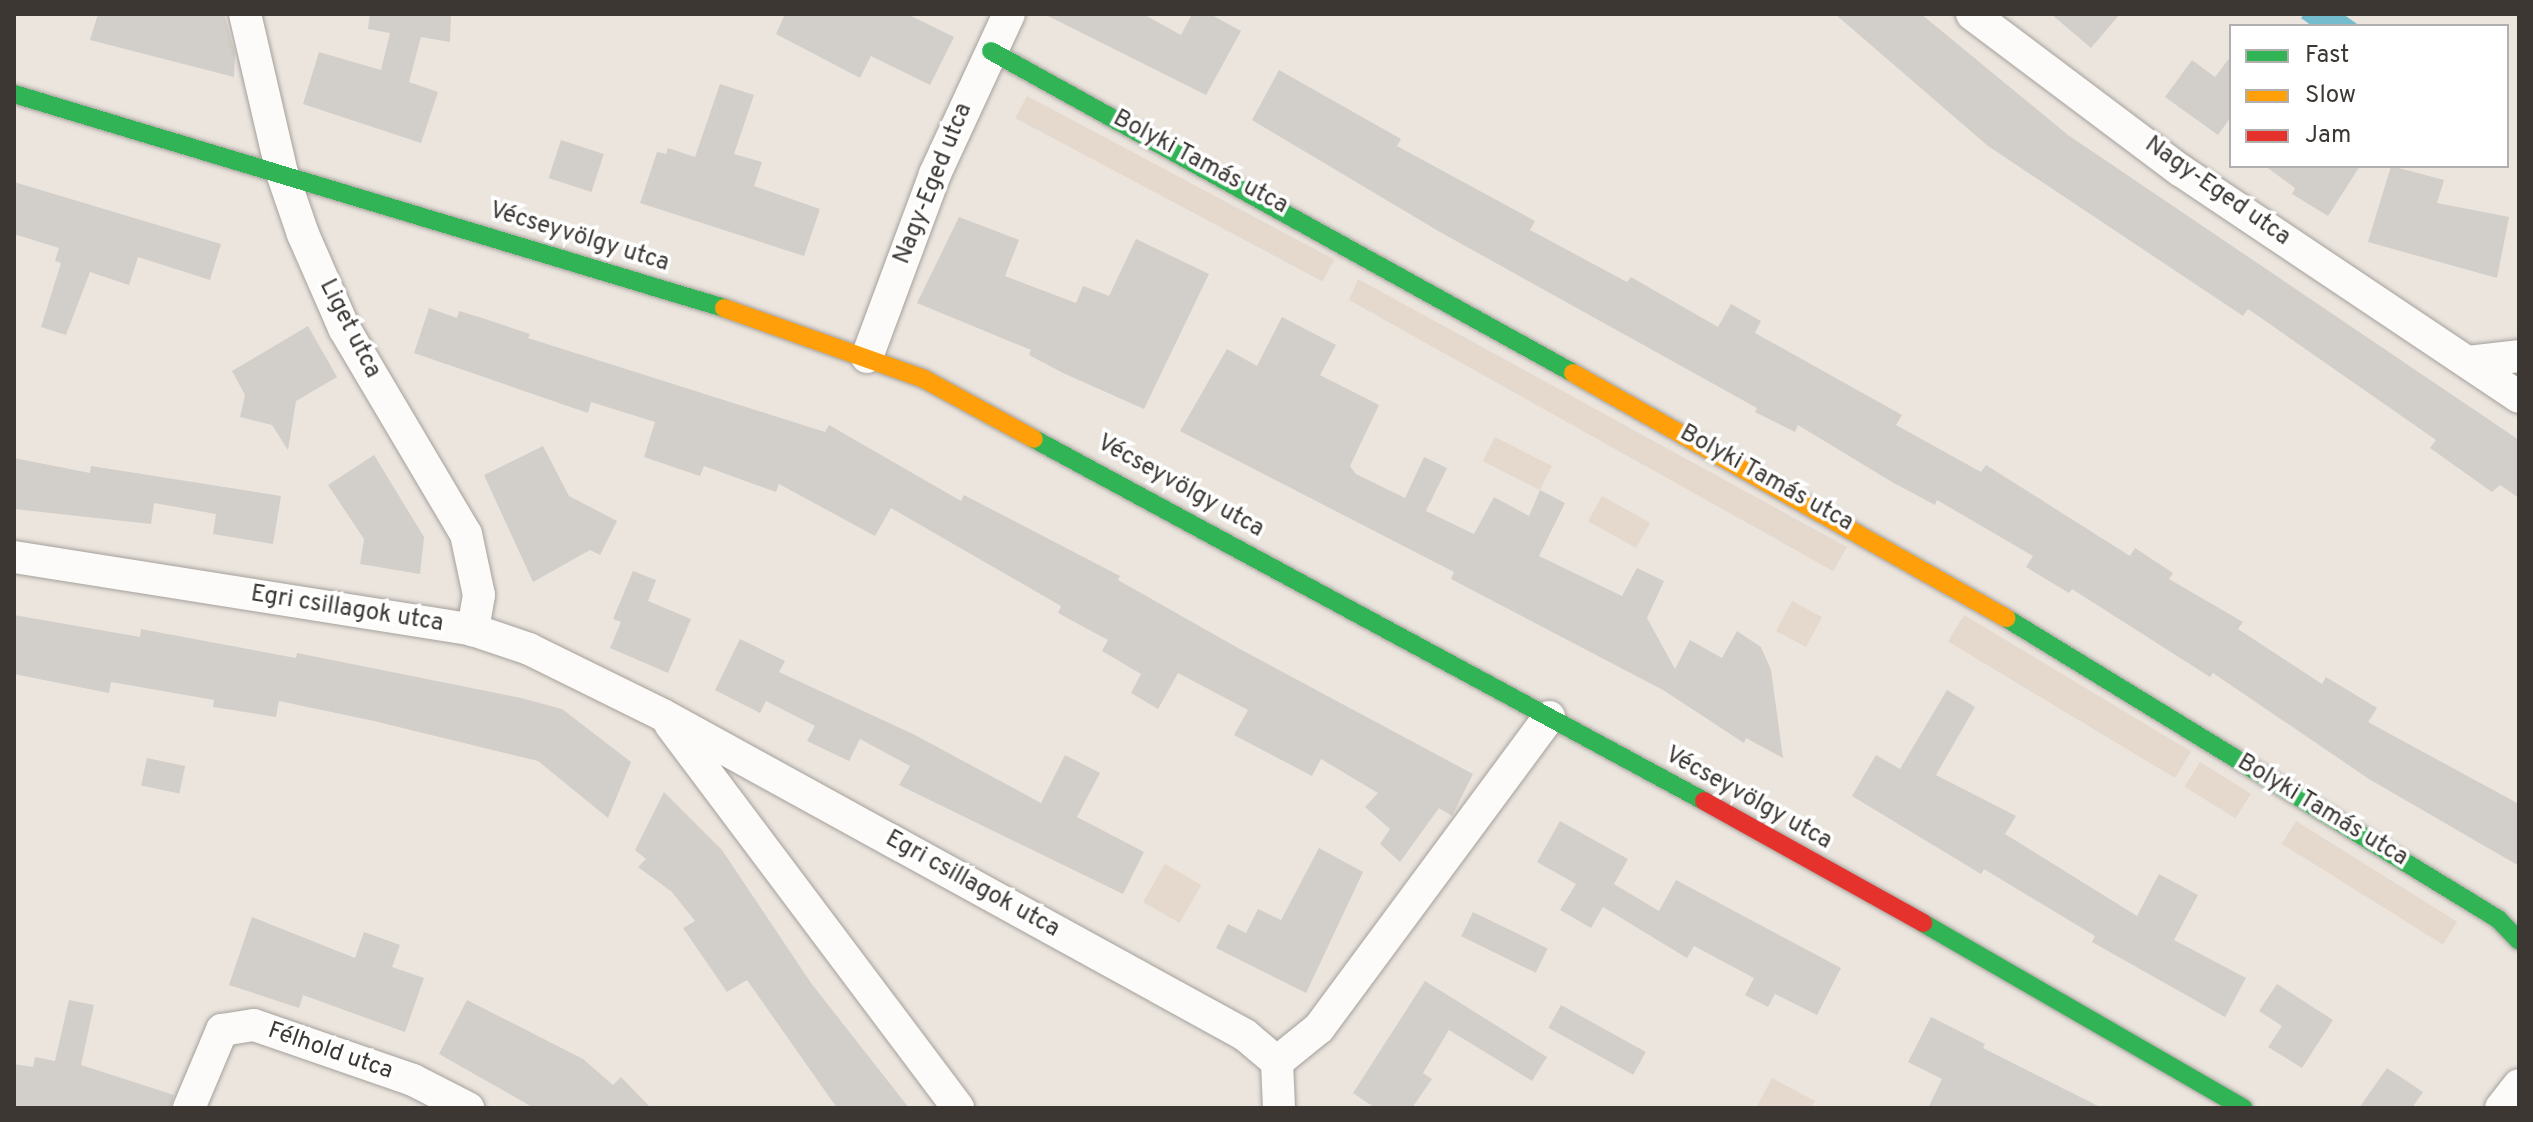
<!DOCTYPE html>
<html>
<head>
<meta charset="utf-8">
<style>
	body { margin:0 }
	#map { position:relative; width:2533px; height:1122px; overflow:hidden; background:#ebe5de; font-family:Overpass,sans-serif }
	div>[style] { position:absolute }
	.built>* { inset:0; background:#e5d9cd; transform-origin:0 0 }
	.water>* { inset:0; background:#75bccf }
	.building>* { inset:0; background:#d2cec9; transform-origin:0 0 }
	.roads { filter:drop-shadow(0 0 2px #a5a09b) drop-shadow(0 0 2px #a5a09b) }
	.street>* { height:32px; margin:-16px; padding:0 16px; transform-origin:16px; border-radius:16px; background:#fcfbfa }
	.fast>* { height:18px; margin:-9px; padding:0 9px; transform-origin:9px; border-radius:9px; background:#30b455 }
	.slow>* { height:18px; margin:-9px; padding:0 9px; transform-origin:9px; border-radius:9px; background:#ff9f0a }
	.jam>* { height:18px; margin:-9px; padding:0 9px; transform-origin:9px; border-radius:9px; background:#e5322d }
	span { translate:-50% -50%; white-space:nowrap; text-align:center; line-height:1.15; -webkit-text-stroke:7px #fff; paint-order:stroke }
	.street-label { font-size:24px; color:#3c3733 }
	.frame { position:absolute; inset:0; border:16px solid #3c3733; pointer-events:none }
	.legend { position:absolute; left:2229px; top:24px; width:280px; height:144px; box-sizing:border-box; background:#fff; border:2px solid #b1afad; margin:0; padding:10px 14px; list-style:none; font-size:24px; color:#3c3733 }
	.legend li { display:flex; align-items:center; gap:16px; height:40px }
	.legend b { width:40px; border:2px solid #b1afad }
</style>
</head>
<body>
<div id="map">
	<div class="built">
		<i style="left:1027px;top:96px;width:348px;height:25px;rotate:28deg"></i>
		<i style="clip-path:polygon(1358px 279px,1847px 547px,1833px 571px,1349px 300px)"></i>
		<i style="left:1495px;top:437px;width:64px;height:27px;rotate:27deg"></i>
		<i style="left:1602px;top:496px;width:55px;height:29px;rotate:29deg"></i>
		<i style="left:1792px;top:601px;width:34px;height:34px;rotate:28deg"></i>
		<i style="left:1964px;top:615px;width:265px;height:31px;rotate:31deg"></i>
		<i style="left:2200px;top:762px;width:60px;height:29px;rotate:32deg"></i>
		<i style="left:2296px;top:821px;width:190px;height:27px;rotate:32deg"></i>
		<i style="left:1165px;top:864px;width:42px;height:44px;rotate:30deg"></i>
		<i style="clip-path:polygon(1772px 1078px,1815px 1101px,1811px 1108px,1756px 1108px)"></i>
	</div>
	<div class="water">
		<i style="clip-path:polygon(2304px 14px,2343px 14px,2360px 26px,2312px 26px,2301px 18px)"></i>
	</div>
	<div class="building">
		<i style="clip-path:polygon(98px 14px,224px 14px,235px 53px,234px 77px,90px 40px)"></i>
		<i style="clip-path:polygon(370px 14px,451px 14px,450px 42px,421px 37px,409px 82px,438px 92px,421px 143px,303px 104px,319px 52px,381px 70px,390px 33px,368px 29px)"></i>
		<i style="clip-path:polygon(785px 14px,907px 14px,954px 37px,930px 85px,871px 56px,860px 78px,776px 34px)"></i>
		<i style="clip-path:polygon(1044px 14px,1143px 14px,1181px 35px,1192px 14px,1210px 14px,1241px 31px,1206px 95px)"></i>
		<i style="clip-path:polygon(1835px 14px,1921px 14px,2068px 135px,2519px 440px,2519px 498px,2500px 485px,2492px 492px,2430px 448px,2436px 440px,2248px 309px,2243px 316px,1988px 146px)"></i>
		<i style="clip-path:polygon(2051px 14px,2120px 14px,2091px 48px)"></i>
		<i style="clip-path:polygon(2231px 56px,2231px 117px,2218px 135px,2165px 97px,2192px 60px,2215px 77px)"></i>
		<i style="clip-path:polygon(1279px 70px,1401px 139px,1397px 146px,1535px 221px,1530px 230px,1627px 282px,1631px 277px,1718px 327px,1731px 304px,1761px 321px,1755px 333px,1902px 415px,1896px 425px,1981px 472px,1986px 465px,2130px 556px,2135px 548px,2173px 573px,2169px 579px,2243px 622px,2238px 629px,2322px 684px,2326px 677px,2377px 708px,2368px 722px,2519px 804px,2519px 866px,2369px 779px,2213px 673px,2210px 677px,2072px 589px,2069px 593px,2026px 567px,2033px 556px,1937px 500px,1935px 505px,1892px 482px,1798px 425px,1795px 432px,1755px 412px,1757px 408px,1440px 232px,1252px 120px)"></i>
		<i style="clip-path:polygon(720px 84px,754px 95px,734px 154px,762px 162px,754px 186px,820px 209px,804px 256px,640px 203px,657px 152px,666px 154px,668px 148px,695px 157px)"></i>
		<i style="left:561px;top:140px;width:45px;height:40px;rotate:18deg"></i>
		<i style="clip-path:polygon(2265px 166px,2360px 166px,2328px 216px,2292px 194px,2295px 188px)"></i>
		<i style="clip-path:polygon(2391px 166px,2444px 180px,2437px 203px,2509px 217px,2497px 278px,2368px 242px)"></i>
		<i style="clip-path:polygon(14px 182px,221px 244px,210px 280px,138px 257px,129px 285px,90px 272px,66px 335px,41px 327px,61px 263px,55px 261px,59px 248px,14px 234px)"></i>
		<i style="clip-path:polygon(959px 217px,1019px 240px,1005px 276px,1076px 303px,1083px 286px,1109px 296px,1136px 239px,1209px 274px,1144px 409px,1063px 373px,1029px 355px,1031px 350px,917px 303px)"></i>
		<i style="clip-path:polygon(429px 308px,457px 318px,459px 311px,482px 318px,530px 334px,528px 338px,825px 432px,829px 425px,961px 501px,964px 495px,1120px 576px,1118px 580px,1238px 648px,1473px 774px,1452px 816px,1439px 808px,1400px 862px,1380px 844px,1390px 829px,1365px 807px,1378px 793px,1321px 759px,1312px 776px,1234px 735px,1248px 710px,1178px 673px,1158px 709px,1131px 693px,1141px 674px,1102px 651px,1108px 640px,1058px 613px,1061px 606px,891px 508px,875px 536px,779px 484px,776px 492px,704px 466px,700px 476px,644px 457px,655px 422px,591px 402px,588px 413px,414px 353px)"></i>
		<i style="clip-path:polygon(1282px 317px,1336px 345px,1320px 375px,1379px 405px,1350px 466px,1356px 474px,1405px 498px,1424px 457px,1447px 468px,1426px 511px,1474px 534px,1494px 497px,1529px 516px,1540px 490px,1565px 503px,1539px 556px,1622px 596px,1637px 568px,1664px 581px,1647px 618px,1675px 669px,1690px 640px,1722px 658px,1737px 631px,1761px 647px,1771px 670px,1783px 758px,1746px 738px,1744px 743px,1663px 690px,1451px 579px,1454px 572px,1180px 431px,1227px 349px,1257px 366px)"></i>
		<i style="clip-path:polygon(308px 326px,337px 377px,296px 401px,288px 450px,272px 425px,240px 417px,245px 395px,232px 371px)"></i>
		<i style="clip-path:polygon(543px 446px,569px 496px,617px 521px,600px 555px,590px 550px,533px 582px,484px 475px)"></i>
		<i style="clip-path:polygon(374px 455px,424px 537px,420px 574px,360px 564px,364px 539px,328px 485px)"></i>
		<i style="clip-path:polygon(14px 458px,90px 473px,91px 466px,281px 496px,273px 544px,213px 534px,216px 514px,154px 503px,151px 524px,14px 509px)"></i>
		<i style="clip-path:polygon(633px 571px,656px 580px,648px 601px,691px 619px,668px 673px,610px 648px,621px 622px,613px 619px)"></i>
		<i style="clip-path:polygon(14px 615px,140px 637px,141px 629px,296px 658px,297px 653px,521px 698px,562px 709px,631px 762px,608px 818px,538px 761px,374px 721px,279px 701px,276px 717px,213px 707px,214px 700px,111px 682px,109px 693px,14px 674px)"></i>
		<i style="clip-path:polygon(740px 639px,785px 661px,779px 672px,915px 735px,1041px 803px,1065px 755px,1100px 773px,1077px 817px,1144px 852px,1123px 894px,899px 785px,910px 766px,860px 739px,849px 761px,807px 741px,815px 726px,766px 701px,760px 713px,715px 690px)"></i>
		<i style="clip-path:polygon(1947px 690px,1975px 707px,1936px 775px,2016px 816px,2005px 834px,2137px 916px,2159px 874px,2198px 895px,2174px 940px,2246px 978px,2225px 1017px,2092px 942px,2095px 936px,1984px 869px,1981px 874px,1852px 796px,1876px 755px,1900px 769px)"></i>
		<i style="left:147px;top:758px;width:39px;height:28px;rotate:12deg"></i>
		<i style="clip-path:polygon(664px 792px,722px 850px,811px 983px,909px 1108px,837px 1108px,747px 980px,727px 992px,683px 928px,695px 921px,672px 892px,638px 867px,646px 859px,635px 850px)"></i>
		<i style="clip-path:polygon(1560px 821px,1628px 859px,1614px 884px,1659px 911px,1676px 880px,1841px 968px,1817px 1015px,1775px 994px,1768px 1007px,1745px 995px,1754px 978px,1694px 946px,1687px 958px,1603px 907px,1591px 928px,1560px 910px,1576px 884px,1537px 862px)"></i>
		<i style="clip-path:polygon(1319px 848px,1363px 872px,1306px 993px,1216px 948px,1228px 924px,1246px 933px,1258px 909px,1281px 920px)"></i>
		<i style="left:1473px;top:912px;width:83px;height:27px;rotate:26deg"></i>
		<i style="clip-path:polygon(252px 917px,355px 958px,364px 932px,400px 945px,392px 967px,424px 978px,405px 1032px,303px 995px,299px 1008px,229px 985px)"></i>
		<i style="clip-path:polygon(1425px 981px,1547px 1057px,1532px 1081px,1449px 1030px,1423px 1073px,1432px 1079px,1412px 1108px,1375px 1108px,1353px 1093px)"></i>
		<i style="clip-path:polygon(2277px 984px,2333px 1020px,2302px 1068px,2268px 1047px,2282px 1026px,2259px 1011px)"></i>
		<i style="clip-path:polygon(69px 1000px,94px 1005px,81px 1065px,174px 1095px,170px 1108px,14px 1108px,14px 1064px,33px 1067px,35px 1057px,55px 1061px)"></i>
		<i style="clip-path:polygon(467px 1000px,583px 1059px,613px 1085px,621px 1077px,651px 1108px,534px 1108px,439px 1054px)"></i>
		<i style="left:1561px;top:1005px;width:97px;height:26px;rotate:29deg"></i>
		<i style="clip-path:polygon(1931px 1017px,1985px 1044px,1983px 1048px,2102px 1108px,1928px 1108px,1942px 1079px,1908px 1062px)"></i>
		<i style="clip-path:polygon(2387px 1068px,2423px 1092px,2412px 1108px,2359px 1108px)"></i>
	</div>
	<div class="roads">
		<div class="street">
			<i style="left:245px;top:14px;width:163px;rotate:76.9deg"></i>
			<i style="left:282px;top:173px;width:65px;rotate:71deg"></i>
			<i style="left:303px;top:234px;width:103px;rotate:66.4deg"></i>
			<i style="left:344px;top:328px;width:239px;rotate:59.4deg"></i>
			<i style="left:466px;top:534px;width:62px;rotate:78deg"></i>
			<i style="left:479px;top:595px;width:36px;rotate:100deg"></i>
			<i style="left:1972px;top:14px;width:260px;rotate:36.9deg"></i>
			<i style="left:2180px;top:170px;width:408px;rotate:33.8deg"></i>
			<i style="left:867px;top:357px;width:195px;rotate:-69.6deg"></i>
			<i style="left:935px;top:174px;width:176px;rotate:-65.2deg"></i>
			<i style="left:2468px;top:362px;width:51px;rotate:-6.7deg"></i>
			<i style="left:14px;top:557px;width:465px;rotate:9deg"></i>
			<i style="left:473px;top:630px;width:59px;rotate:18.7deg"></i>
			<i style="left:529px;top:649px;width:149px;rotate:26.2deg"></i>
			<i style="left:663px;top:715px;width:664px;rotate:28.8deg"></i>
			<i style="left:1245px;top:1035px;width:42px;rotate:40.2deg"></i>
			<i style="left:1277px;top:1062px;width:46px;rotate:87.5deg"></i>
			<i style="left:670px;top:724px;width:480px;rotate:53.1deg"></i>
			<i style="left:1277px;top:1062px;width:54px;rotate:-39deg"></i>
			<i style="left:1319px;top:1028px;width:387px;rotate:-53.5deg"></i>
			<i style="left:189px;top:1108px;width:85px;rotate:-67.1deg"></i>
			<i style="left:222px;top:1030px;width:32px;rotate:-9deg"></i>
			<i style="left:254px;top:1025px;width:168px;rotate:19.1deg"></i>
			<i style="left:413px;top:1080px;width:62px;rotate:27deg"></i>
			<i style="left:2501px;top:1108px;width:29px;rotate:-52deg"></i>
		</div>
		<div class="fast">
			<i style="left:991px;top:51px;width:665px;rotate:28.95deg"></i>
			<i style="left:14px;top:94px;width:742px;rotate:16.77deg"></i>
			<i style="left:1034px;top:439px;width:762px;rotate:28.38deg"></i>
			<i style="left:2006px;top:618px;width:577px;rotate:31.46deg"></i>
			<i style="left:2498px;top:919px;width:30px;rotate:46deg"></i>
			<i style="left:1923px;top:923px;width:370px;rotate:30deg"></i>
		</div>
		<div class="slow">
			<i style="left:724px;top:308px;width:212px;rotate:19.5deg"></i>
			<i style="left:924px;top:379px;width:125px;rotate:28.6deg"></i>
			<i style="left:1573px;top:373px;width:498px;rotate:29.5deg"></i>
		</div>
		<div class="jam">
			<i style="left:1704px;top:801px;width:251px;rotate:29.1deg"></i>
		</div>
	</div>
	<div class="street-label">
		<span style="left:1200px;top:163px;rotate:28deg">Bolyki Tamás utca</span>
		<span style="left:934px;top:184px;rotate:-68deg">Nagy-Eged utca</span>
		<span style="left:2217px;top:192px;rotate:35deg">Nagy-Eged utca</span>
		<span style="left:579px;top:238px;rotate:17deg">Vécseyvölgy utca</span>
		<span style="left:349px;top:329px;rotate:63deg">Liget utca</span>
		<span style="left:1766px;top:479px;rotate:29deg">Bolyki Tamás utca</span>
		<span style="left:1180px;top:487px;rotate:29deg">Vécseyvölgy utca</span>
		<span style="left:347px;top:610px;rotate:9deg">Egri csillagok utca</span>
		<span style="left:1748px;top:799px;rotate:29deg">Vécseyvölgy utca</span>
		<span style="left:2322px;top:811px;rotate:31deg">Bolyki Tamás utca</span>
		<span style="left:972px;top:885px;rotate:29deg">Egri csillagok utca</span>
		<span style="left:330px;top:1052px;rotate:19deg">Félhold utca</span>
	</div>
	<div class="frame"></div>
	<ul class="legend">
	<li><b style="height:10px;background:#30b455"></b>Fast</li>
	<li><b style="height:10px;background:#ff9f0a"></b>Slow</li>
	<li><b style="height:10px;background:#e5322d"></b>Jam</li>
	</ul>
</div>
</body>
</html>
